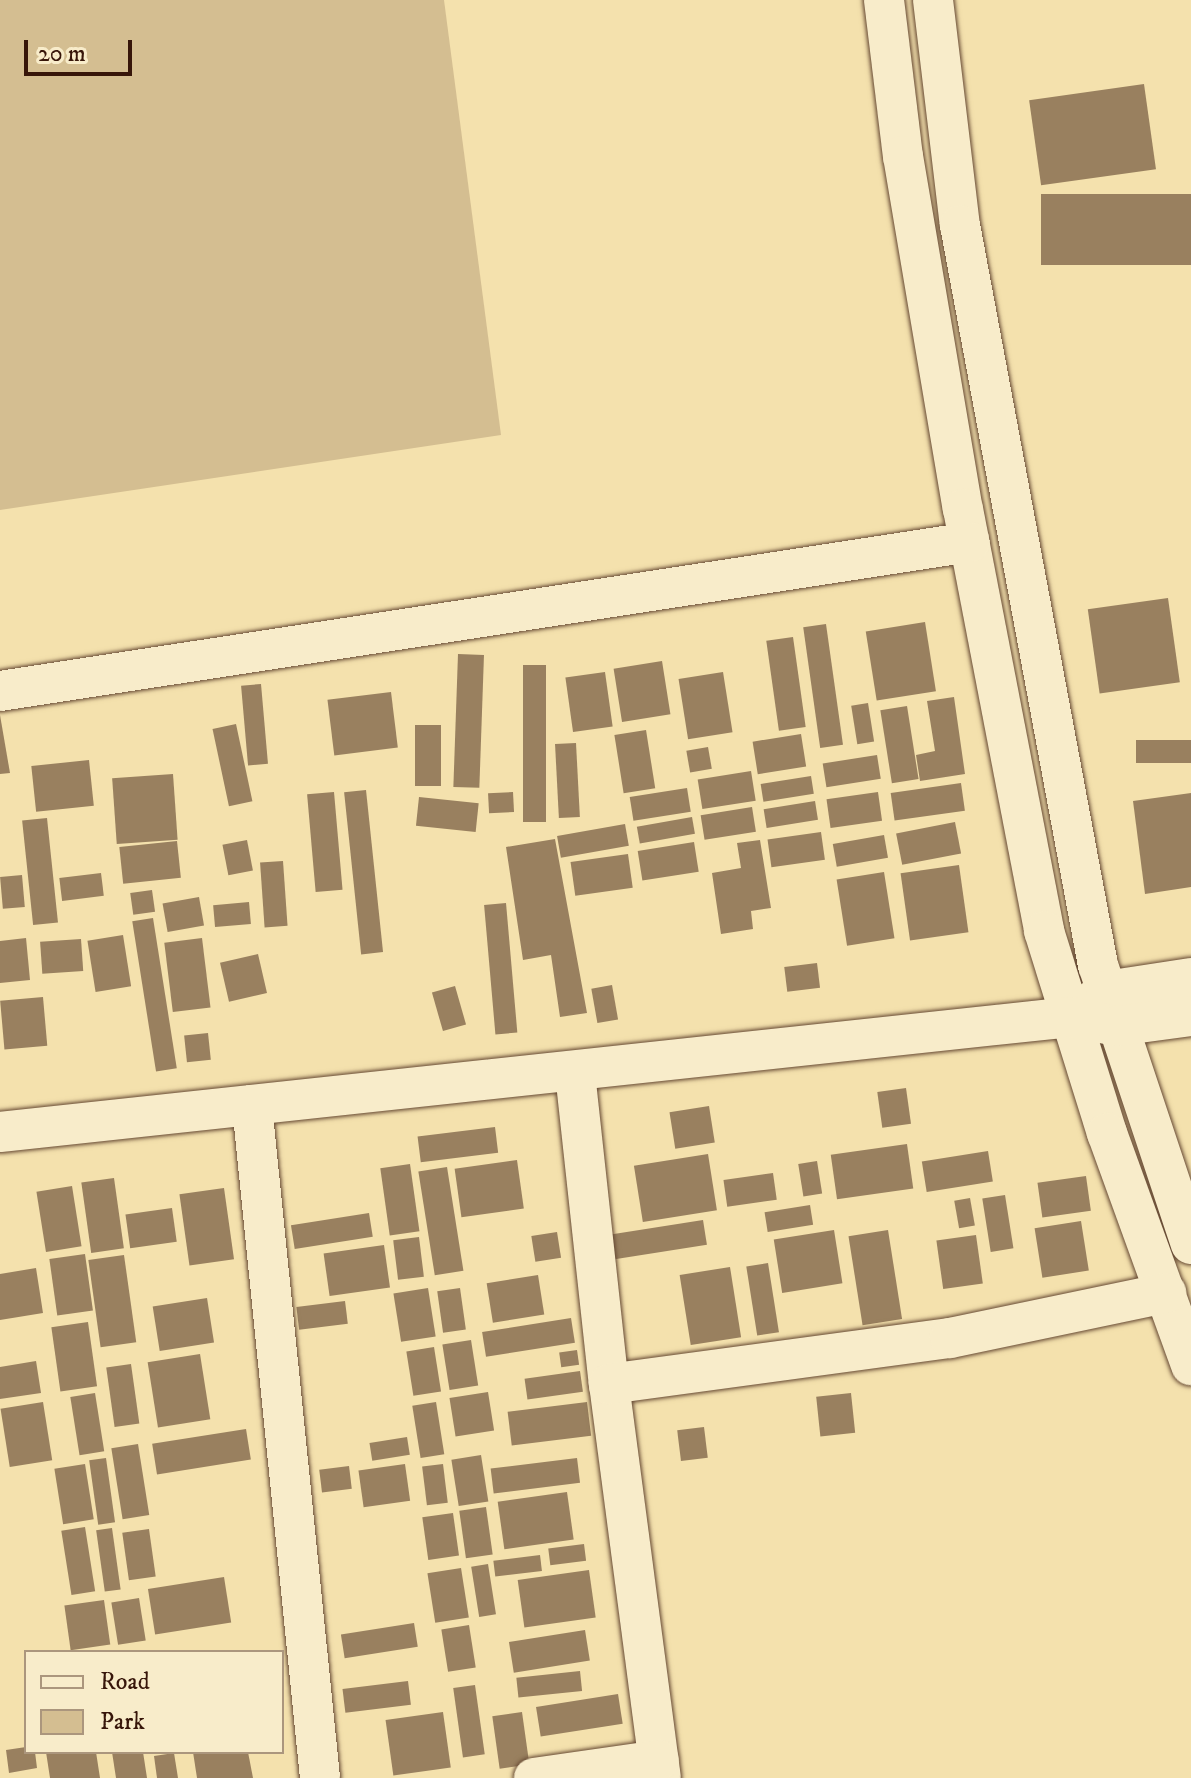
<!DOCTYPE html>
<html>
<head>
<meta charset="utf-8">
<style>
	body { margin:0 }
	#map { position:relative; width:1191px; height:1778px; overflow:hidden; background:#f4e1ad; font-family:"IM FELL DW Pica",serif }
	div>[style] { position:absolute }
	.green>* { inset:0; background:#d4be91 }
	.building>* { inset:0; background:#99805f; transform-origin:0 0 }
	.roads { filter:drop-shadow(0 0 2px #664933) drop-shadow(0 0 2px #664933) }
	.minor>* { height:40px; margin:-20px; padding:0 20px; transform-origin:20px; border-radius:20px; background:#f8ecca }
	span { translate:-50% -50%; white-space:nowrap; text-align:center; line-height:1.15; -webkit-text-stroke:6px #f8ecca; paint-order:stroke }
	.legend { position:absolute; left:24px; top:1650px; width:260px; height:104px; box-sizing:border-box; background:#f8ecca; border:2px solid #ab967d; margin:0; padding:10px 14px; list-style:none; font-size:24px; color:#37160a }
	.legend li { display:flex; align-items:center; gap:16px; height:40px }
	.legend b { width:40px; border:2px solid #ab967d }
	.scale { position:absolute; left:24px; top:40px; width:108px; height:36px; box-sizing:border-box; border:4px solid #37160a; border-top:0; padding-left:10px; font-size:24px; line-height:28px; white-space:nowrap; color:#37160a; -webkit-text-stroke:6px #f8ecca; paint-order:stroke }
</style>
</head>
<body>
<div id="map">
	<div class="green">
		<i style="clip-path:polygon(0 0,444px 0,501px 435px,0 510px)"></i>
	</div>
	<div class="building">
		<i style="left:1144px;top:84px;width:86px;height:116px;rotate:82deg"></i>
		<i style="left:1191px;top:194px;width:71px;height:150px;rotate:90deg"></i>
		<i style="left:1168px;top:598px;width:85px;height:81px;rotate:82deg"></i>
		<i style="left:925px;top:622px;width:70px;height:60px;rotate:81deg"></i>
		<i style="left:826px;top:624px;width:122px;height:23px;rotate:82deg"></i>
		<i style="left:793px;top:637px;width:91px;height:27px;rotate:82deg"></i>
		<i style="left:458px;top:654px;width:26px;height:133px;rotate:2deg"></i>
		<i style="left:662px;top:661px;width:54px;height:49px;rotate:81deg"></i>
		<i style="left:523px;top:665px;width:23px;height:157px"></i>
		<i style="left:605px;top:672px;width:55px;height:40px;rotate:82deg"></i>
		<i style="left:723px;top:672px;width:61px;height:45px;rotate:81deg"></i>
		<i style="left:261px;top:684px;width:80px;height:20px;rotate:85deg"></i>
		<i style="left:391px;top:692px;width:56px;height:64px;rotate:83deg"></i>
		<i style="clip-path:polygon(954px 697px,965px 774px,920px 781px,916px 755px,935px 751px,927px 701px)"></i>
		<i style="left:868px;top:703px;width:39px;height:17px;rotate:81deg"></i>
		<i style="left:907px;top:706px;width:74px;height:27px;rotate:81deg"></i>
		<i style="clip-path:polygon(0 715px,10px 773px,0 774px)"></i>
		<i style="left:236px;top:724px;width:79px;height:24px;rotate:78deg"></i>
		<i style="left:415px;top:725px;width:26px;height:61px"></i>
		<i style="left:646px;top:730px;width:59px;height:32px;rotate:81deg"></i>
		<i style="left:801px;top:734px;width:33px;height:49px;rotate:81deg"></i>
		<i style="left:1191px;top:740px;width:23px;height:55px;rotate:90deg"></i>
		<i style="left:576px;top:743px;width:74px;height:21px;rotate:87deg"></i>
		<i style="left:708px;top:747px;width:22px;height:22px;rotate:80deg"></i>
		<i style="left:877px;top:755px;width:24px;height:55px;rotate:81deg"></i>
		<i style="left:89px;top:760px;width:46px;height:58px;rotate:84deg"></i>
		<i style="left:751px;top:771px;width:30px;height:54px;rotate:81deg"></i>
		<i style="left:173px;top:774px;width:66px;height:61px;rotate:86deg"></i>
		<i style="left:811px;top:776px;width:18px;height:51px;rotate:81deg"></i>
		<i style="left:961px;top:783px;width:28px;height:71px;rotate:82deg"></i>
		<i style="left:687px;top:788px;width:24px;height:58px;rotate:81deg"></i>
		<i style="left:366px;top:790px;width:163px;height:22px;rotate:84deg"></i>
		<i style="left:334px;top:792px;width:98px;height:27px;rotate:85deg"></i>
		<i style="left:513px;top:792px;width:20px;height:25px;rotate:87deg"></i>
		<i style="left:878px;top:792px;width:29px;height:52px;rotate:82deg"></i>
		<i style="clip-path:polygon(1191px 793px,1191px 887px,1145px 894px,1133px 801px)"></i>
		<i style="left:419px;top:797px;width:60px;height:29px;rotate:6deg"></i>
		<i style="left:815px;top:801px;width:19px;height:52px;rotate:81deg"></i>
		<i style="left:752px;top:807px;width:25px;height:52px;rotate:81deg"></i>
		<i style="left:692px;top:817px;width:17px;height:56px;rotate:80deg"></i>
		<i style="left:47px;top:818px;width:105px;height:25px;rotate:84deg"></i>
		<i style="left:955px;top:822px;width:32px;height:60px;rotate:79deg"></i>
		<i style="left:625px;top:824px;width:22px;height:69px;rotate:80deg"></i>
		<i style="left:821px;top:832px;width:28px;height:54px;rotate:82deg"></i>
		<i style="left:884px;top:835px;width:23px;height:52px;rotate:80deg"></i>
		<i style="clip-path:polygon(555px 839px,587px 1013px,560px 1017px,551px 955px,523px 960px,506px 847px)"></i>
		<i style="left:247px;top:840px;width:31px;height:25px;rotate:79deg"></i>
		<i style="clip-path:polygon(760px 840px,771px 908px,751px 911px,753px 929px,721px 934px,712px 873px,741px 868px,737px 843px)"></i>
		<i style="left:177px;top:841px;width:37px;height:58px;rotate:84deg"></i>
		<i style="left:694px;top:842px;width:30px;height:57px;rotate:81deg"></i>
		<i style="left:628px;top:854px;width:34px;height:58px;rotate:82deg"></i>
		<i style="left:283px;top:861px;width:65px;height:23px;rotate:86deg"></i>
		<i style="left:959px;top:865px;width:68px;height:59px;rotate:82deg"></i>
		<i style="left:884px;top:872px;width:67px;height:48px;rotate:81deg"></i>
		<i style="left:101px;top:873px;width:23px;height:42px;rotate:83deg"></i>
		<i style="left:22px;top:875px;width:32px;height:22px;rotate:85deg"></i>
		<i style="left:152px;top:890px;width:22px;height:22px;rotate:82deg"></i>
		<i style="left:199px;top:897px;width:29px;height:37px;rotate:80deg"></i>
		<i style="left:249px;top:902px;width:22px;height:36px;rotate:85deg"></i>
		<i style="left:506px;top:903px;width:130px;height:22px;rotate:85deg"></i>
		<i style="left:153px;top:918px;width:152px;height:21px;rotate:81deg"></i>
		<i style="left:123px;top:935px;width:52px;height:36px;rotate:81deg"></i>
		<i style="clip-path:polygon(26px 938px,30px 980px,0 983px,0 941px)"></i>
		<i style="left:202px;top:938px;width:70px;height:38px;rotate:83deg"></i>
		<i style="left:81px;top:939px;width:32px;height:41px;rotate:86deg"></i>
		<i style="left:258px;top:954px;width:40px;height:39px;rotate:77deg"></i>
		<i style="left:817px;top:963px;width:25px;height:33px;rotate:83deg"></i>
		<i style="left:612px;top:985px;width:35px;height:21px;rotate:80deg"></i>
		<i style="left:455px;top:986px;width:40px;height:24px;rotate:74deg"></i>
		<i style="left:43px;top:997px;width:49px;height:43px;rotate:85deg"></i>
		<i style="left:208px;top:1033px;width:27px;height:24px;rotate:84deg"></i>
		<i style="left:906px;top:1088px;width:36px;height:29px;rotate:82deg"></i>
		<i style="left:709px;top:1106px;width:37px;height:40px;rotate:81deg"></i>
		<i style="left:495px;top:1127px;width:26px;height:78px;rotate:83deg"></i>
		<i style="left:907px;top:1144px;width:45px;height:77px;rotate:82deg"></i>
		<i style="left:988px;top:1151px;width:31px;height:67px;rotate:81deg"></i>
		<i style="left:708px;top:1154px;width:57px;height:75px;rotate:81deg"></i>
		<i style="left:517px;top:1160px;width:49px;height:63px;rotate:82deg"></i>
		<i style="left:817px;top:1161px;width:33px;height:19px;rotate:81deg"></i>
		<i style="left:410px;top:1164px;width:68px;height:30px;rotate:82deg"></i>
		<i style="left:447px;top:1167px;width:105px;height:29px;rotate:81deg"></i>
		<i style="left:773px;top:1173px;width:27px;height:50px;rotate:82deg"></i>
		<i style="left:1086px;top:1176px;width:35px;height:49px;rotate:82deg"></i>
		<i style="left:114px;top:1178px;width:71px;height:33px;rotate:82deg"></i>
		<i style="left:72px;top:1186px;width:61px;height:36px;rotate:81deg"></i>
		<i style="left:224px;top:1188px;width:72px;height:45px;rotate:82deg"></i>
		<i style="left:1005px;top:1195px;width:54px;height:23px;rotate:81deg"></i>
		<i style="left:970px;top:1198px;width:28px;height:16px;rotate:80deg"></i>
		<i style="left:810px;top:1205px;width:20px;height:46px;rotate:81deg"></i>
		<i style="left:172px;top:1208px;width:34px;height:47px;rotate:82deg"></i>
		<i style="left:369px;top:1213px;width:24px;height:79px;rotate:81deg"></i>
		<i style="left:703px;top:1220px;width:25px;height:95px;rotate:81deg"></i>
		<i style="left:1081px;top:1221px;width:50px;height:47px;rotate:81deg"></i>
		<i style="left:834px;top:1230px;width:54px;height:61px;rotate:81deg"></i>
		<i style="left:888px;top:1230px;width:90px;height:40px;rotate:81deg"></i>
		<i style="left:557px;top:1232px;width:26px;height:26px;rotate:81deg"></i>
		<i style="left:976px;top:1235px;width:49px;height:40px;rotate:82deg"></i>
		<i style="left:419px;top:1237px;width:40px;height:26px;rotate:83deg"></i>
		<i style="left:384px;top:1245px;width:43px;height:61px;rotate:82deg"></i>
		<i style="left:85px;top:1254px;width:57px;height:36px;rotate:82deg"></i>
		<i style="left:124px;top:1255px;width:88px;height:36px;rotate:82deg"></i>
		<i style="left:768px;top:1263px;width:70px;height:22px;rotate:81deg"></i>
		<i style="left:730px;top:1267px;width:71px;height:51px;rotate:81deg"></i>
		<i style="clip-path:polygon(36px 1268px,43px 1313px,0 1320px,0 1274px)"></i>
		<i style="left:538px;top:1275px;width:40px;height:52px;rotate:81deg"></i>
		<i style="left:428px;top:1288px;width:49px;height:35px;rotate:81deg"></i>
		<i style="left:460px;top:1288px;width:42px;height:23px;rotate:82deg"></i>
		<i style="left:207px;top:1298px;width:45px;height:55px;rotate:81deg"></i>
		<i style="left:345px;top:1301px;width:23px;height:49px;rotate:83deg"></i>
		<i style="left:571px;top:1318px;width:25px;height:90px;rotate:81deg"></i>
		<i style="left:88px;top:1322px;width:65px;height:37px;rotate:82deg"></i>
		<i style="left:471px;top:1340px;width:46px;height:29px;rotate:81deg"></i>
		<i style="left:434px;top:1347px;width:45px;height:28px;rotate:81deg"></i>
		<i style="left:577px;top:1350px;width:15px;height:18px;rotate:82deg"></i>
		<i style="left:200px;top:1354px;width:66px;height:53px;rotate:81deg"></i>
		<i style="clip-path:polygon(36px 1361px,41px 1393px,0 1399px,0 1367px)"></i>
		<i style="left:131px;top:1364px;width:60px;height:25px;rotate:82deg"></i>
		<i style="left:580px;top:1371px;width:21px;height:56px;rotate:82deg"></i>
		<i style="left:488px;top:1392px;width:39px;height:39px;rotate:81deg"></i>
		<i style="left:95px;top:1393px;width:59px;height:25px;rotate:81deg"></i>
		<i style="left:851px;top:1393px;width:40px;height:35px;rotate:84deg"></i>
		<i style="left:43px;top:1402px;width:59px;height:43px;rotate:81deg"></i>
		<i style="left:436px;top:1402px;width:53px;height:24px;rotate:81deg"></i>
		<i style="left:587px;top:1402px;width:34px;height:80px;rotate:83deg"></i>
		<i style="left:704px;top:1427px;width:31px;height:27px;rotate:83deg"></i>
		<i style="left:246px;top:1429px;width:31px;height:95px;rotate:81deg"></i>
		<i style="left:407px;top:1437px;width:18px;height:38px;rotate:81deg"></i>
		<i style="left:138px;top:1444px;width:72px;height:27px;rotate:81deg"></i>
		<i style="left:481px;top:1455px;width:47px;height:30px;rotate:81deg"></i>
		<i style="left:106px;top:1458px;width:65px;height:17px;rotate:82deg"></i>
		<i style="left:577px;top:1458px;width:25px;height:87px;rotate:83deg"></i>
		<i style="left:85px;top:1464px;width:56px;height:31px;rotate:81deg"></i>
		<i style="left:405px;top:1464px;width:37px;height:47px;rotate:82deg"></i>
		<i style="left:443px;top:1464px;width:39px;height:21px;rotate:83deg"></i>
		<i style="left:349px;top:1466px;width:23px;height:30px;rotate:83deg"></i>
		<i style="left:567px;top:1492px;width:48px;height:70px;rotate:82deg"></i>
		<i style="left:486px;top:1507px;width:48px;height:27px;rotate:82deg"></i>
		<i style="left:453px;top:1513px;width:43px;height:31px;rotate:82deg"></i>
		<i style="left:85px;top:1527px;width:65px;height:24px;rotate:81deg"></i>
		<i style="left:112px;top:1528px;width:62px;height:16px;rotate:82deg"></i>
		<i style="left:149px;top:1529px;width:48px;height:27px;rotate:82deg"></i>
		<i style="left:584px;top:1544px;width:17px;height:36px;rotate:83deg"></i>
		<i style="left:540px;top:1555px;width:16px;height:47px;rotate:83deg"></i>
		<i style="left:488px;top:1564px;width:51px;height:17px;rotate:81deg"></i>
		<i style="left:461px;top:1568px;width:50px;height:34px;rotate:81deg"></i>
		<i style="left:589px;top:1570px;width:48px;height:72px;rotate:82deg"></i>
		<i style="left:224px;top:1577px;width:46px;height:77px;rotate:81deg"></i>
		<i style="left:139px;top:1598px;width:43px;height:28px;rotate:81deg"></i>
		<i style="left:104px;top:1600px;width:45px;height:40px;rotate:82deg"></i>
		<i style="left:414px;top:1623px;width:24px;height:74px;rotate:81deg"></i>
		<i style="left:469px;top:1625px;width:43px;height:28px;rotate:81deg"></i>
		<i style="left:585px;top:1630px;width:31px;height:77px;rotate:81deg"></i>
		<i style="left:580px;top:1671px;width:20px;height:64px;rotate:84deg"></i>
		<i style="left:408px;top:1681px;width:24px;height:66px;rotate:83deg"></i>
		<i style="left:475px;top:1685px;width:70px;height:22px;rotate:82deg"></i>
		<i style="left:618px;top:1694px;width:30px;height:83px;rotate:81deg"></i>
		<i style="left:443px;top:1712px;width:56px;height:58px;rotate:82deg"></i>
		<i style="left:522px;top:1712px;width:53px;height:30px;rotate:82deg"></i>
		<i style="clip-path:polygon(26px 1747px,26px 1752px,35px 1752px,37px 1768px,9px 1773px,6px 1750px)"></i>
		<i style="clip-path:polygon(46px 1752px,96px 1752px,100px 1778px,50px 1778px)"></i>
		<i style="clip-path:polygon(112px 1752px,143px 1752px,147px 1778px,116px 1778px)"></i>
		<i style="clip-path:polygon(193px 1752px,248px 1752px,253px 1778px,197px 1778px)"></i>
		<i style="clip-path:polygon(174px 1753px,178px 1778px,157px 1778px,154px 1756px)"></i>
	</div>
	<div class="roads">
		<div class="minor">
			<i style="left:884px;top:0;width:157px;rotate:83.1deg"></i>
			<i style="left:903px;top:156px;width:358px;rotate:80.4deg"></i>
			<i style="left:963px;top:509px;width:430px;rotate:79.1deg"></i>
			<i style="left:1044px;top:931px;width:212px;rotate:72.7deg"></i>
			<i style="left:1107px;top:1133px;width:247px;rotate:70.1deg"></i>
			<i style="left:933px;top:0;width:227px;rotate:83.2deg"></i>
			<i style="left:960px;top:225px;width:753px;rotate:79.44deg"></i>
			<i style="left:1098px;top:965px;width:294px;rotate:71.6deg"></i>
			<i style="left:0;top:691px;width:981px;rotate:-8.73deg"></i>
			<i style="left:1084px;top:1007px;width:27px;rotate:-36deg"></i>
			<i style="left:1106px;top:991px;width:86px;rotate:-8.7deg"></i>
			<i style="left:575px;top:1073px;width:313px;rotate:83.8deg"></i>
			<i style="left:609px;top:1384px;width:397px;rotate:82.5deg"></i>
			<i style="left:252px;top:1105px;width:676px;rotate:84.23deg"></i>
			<i style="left:0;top:1132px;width:1077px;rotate:-6.13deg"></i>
			<i style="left:1071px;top:1017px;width:47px;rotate:11.1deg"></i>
			<i style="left:1117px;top:1026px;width:75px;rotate:-7.7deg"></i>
			<i style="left:609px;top:1384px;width:344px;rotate:-7.7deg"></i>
			<i style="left:950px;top:1338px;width:221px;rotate:-11.8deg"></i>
			<i style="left:534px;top:1778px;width:126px;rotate:-8.2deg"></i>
		</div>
	</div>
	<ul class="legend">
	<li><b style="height:10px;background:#f8ecca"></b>Road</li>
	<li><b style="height:22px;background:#d4be91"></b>Park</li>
	</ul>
	<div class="scale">20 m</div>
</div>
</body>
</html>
